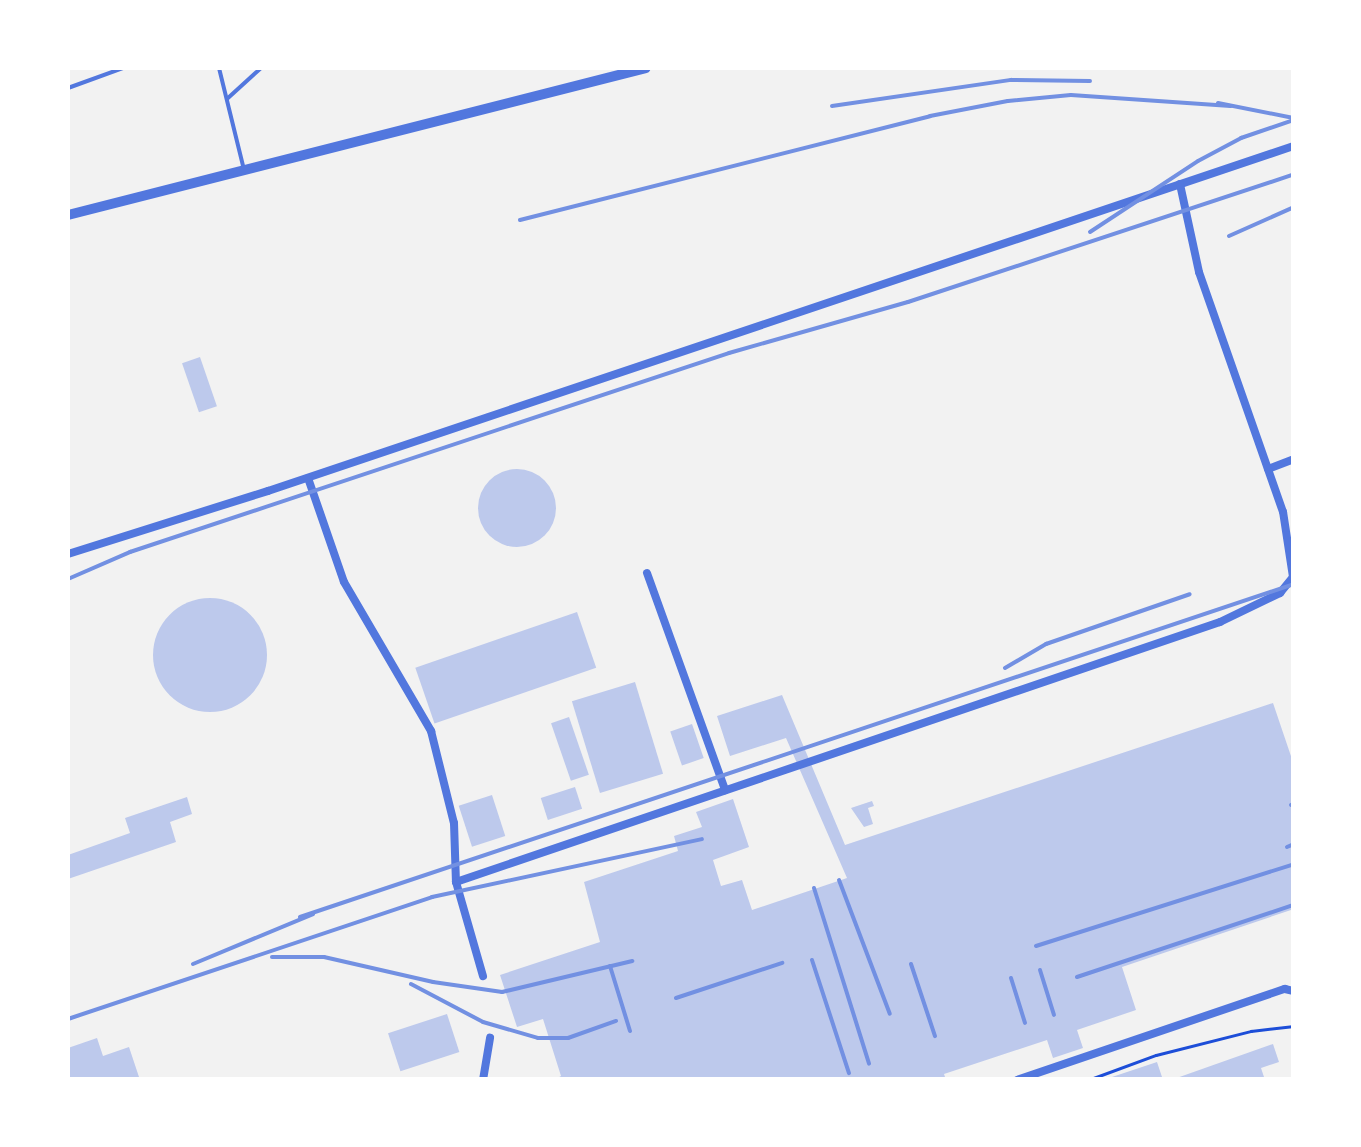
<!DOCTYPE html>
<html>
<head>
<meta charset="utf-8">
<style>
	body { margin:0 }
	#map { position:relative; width:1361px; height:1147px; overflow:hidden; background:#f2f2f2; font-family:"PT Sans Narrow",sans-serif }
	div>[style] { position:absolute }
	.building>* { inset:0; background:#bdc9ec; transform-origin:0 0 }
	.round { border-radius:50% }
	.path>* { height:2.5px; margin:-1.25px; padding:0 1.25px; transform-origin:1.25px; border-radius:1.25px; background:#1d4ed8 }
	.service>* { height:4px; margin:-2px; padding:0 2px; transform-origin:2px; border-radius:2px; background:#5277de }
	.minor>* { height:8px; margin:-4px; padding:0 4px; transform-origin:4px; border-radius:4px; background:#5277de }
	.tertiary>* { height:10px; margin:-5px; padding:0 5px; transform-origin:5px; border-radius:5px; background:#5277de }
	.rail>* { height:4px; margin:-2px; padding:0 2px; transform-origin:2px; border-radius:2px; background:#7290e2 }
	span { translate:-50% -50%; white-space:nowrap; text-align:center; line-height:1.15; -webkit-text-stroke:8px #fff; paint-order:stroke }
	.frame { position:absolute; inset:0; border:70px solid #fff; pointer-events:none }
</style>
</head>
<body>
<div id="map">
	<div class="building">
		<i style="left:200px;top:357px;width:52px;height:19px;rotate:71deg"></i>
		<i class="round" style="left:478px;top:469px;width:78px;height:78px"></i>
		<i class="round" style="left:153px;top:598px;width:114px;height:114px"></i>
		<i style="left:577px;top:612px;width:59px;height:171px;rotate:71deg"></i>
		<i style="left:635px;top:682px;width:96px;height:66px;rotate:73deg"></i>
		<i style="clip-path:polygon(782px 695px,845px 845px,1273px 703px,1294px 765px,1294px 909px,1122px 967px,1136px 1010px,1077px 1030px,1083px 1048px,1053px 1058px,1047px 1040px,944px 1074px,946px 1080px,554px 1080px,561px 1076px,543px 1019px,517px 1027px,500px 975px,600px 942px,584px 882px,678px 851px,674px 836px,702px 827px,696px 812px,733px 799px,749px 847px,713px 860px,721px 886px,742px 880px,752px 910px,847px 878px,786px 738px,730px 756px,717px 716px)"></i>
		<i style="left:569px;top:717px;width:61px;height:19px;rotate:71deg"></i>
		<i style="left:692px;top:724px;width:36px;height:23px;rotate:71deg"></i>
		<i style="left:575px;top:787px;width:23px;height:36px;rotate:72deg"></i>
		<i style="left:492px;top:795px;width:43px;height:35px;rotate:72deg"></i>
		<i style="clip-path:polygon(187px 797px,192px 814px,170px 822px,176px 842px,68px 879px,68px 855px,130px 833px,125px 818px)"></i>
		<i style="clip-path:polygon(872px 801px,874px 806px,868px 808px,873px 824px,864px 827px,851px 808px)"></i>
		<i style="left:447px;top:1014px;width:40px;height:62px;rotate:72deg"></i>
		<i style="clip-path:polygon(97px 1038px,103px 1056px,129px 1047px,140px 1080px,68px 1080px,68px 1048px)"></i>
		<i style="clip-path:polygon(1273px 1044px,1279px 1062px,1261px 1068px,1265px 1080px,1171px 1080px)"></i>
		<i style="clip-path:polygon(1157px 1062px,1163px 1080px,1106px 1080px,1106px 1079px)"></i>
	</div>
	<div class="path">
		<i style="left:1088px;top:1080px;width:72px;rotate:-20.2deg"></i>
		<i style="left:1156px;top:1055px;width:98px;rotate:-14.2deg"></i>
		<i style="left:1251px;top:1031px;width:43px;rotate:-6.6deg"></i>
	</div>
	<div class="service">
		<i style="left:219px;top:68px;width:105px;rotate:76.2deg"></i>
		<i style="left:68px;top:88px;width:59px;rotate:-20deg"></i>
		<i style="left:228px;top:98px;width:45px;rotate:-42.3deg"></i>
	</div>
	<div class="minor">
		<i style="left:1268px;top:469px;width:28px;rotate:-21deg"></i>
		<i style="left:308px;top:478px;width:110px;rotate:70.9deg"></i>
		<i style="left:344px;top:582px;width:173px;rotate:59.7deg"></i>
		<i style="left:431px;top:731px;width:95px;rotate:76deg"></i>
		<i style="left:454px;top:823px;width:59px;rotate:88.1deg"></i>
		<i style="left:456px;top:882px;width:98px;rotate:74deg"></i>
		<i style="left:68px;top:554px;width:210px;rotate:-17.5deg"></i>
		<i style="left:268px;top:491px;width:1082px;rotate:-18.59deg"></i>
		<i style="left:647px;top:573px;width:231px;rotate:70.2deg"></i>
		<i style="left:456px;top:882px;width:807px;rotate:-18.79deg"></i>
		<i style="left:1220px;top:622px;width:67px;rotate:-25.8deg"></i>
		<i style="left:1280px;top:593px;width:21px;rotate:-51deg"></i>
		<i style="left:1293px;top:577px;width:66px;rotate:-98.7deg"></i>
		<i style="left:1283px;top:512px;width:254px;rotate:-109.3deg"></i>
		<i style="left:1199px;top:272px;width:90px;rotate:-102.2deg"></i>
		<i style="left:483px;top:1080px;width:43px;rotate:-80.5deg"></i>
		<i style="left:1017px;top:1080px;width:283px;rotate:-18.8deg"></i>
		<i style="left:1285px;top:989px;width:9px;rotate:13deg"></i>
	</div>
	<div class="tertiary">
		<i style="left:68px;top:215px;width:596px;rotate:-14.27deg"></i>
	</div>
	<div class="rail">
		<i style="left:1218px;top:103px;width:77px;rotate:11.2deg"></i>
		<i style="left:832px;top:106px;width:181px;rotate:-8.3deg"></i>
		<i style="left:1011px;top:80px;width:79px;rotate:0.7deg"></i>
		<i style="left:520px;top:220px;width:423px;rotate:-14.2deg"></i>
		<i style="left:930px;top:116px;width:79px;rotate:-10.9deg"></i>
		<i style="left:1008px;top:101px;width:63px;rotate:-5.4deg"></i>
		<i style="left:1071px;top:95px;width:160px;rotate:3.9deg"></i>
		<i style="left:1090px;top:232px;width:129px;rotate:-33.3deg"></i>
		<i style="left:1198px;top:161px;width:49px;rotate:-28.1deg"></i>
		<i style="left:1241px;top:138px;width:56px;rotate:-18.8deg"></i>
		<i style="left:1229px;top:236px;width:71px;rotate:-24deg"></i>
		<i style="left:68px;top:579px;width:68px;rotate:-23.5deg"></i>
		<i style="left:130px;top:552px;width:631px;rotate:-18.38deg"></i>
		<i style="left:729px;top:353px;width:186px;rotate:-15.9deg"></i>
		<i style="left:908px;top:302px;width:407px;rotate:-18.3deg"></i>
		<i style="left:1005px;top:668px;width:48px;rotate:-30.3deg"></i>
		<i style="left:1046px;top:644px;width:152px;rotate:-19.1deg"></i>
		<i style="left:1291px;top:805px;width:3px;rotate:-18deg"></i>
		<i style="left:1287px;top:847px;width:8px;rotate:-23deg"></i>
		<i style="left:839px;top:880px;width:143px;rotate:69.2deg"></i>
		<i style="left:814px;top:888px;width:184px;rotate:72.6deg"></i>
		<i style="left:300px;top:917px;width:1048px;rotate:-18.52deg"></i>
		<i style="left:1036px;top:946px;width:271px;rotate:-17.6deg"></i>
		<i style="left:272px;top:957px;width:52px"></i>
		<i style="left:324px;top:957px;width:112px;rotate:12.9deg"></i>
		<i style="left:433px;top:982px;width:70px;rotate:8.2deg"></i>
		<i style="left:502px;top:992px;width:134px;rotate:-13.4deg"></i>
		<i style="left:812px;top:960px;width:119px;rotate:71.9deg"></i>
		<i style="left:193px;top:964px;width:130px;rotate:-22.6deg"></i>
		<i style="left:911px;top:964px;width:76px;rotate:71.6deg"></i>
		<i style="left:610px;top:966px;width:68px;rotate:72.9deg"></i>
		<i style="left:1040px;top:970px;width:47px;rotate:72.7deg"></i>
		<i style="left:1077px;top:977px;width:229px;rotate:-18.4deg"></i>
		<i style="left:1011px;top:978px;width:47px;rotate:72.7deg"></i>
		<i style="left:411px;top:984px;width:81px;rotate:27.8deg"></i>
		<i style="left:483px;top:1022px;width:57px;rotate:16.2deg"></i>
		<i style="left:538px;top:1038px;width:30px"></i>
		<i style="left:568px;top:1038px;width:51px;rotate:-19.5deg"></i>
		<i style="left:676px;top:998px;width:112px;rotate:-18.3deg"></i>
		<i style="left:68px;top:1019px;width:384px;rotate:-18.5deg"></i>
		<i style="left:432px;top:897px;width:276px;rotate:-12.1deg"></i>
	</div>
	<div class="frame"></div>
</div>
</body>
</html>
